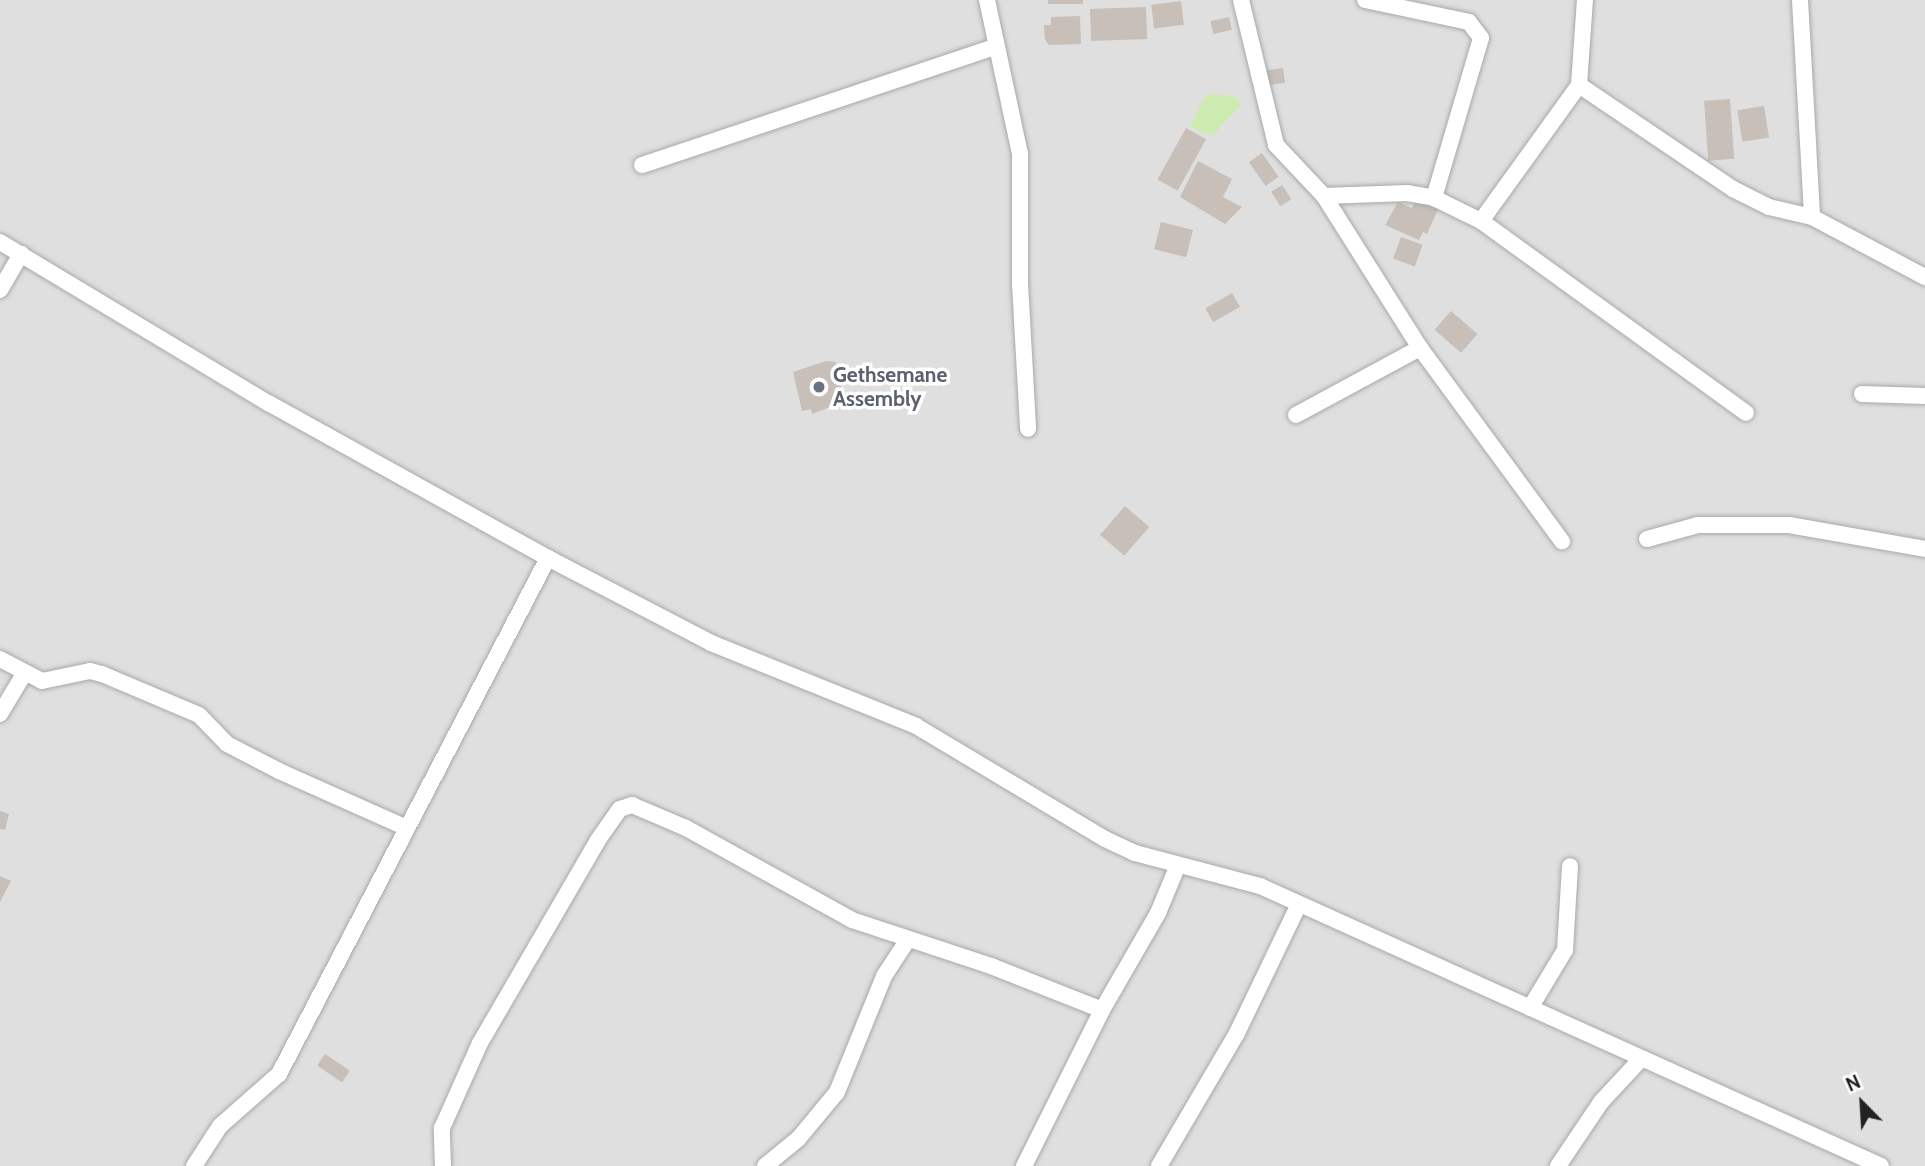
<!DOCTYPE html>
<html>
<head>
<meta charset="utf-8">
<style>
	body { margin:0 }
	#map { position:relative; width:1925px; height:1166px; overflow:hidden; background:#f2efe9; font-family:Cabin,sans-serif }
	div>[style] { position:absolute }
	.residential>* { inset:0; background:#e0dfdf; transform-origin:0 0 }
	.grass>* { inset:0; background:#cdebb0 }
	.building>* { inset:0; background:#c7bfb8; transform-origin:0 0 }
	.roads { filter:drop-shadow(0 0 2px #a9a9a9) drop-shadow(0 0 2px #a9a9a9) }
	.street>* { height:16px; margin:-8px; padding:0 8px; transform-origin:8px; border-radius:8px; background:#fff }
	.dots>* { width:19px; height:19px; translate:-50% -50%; box-sizing:border-box; border:4px solid #fff; border-radius:50% }
	span { translate:-50% -50%; white-space:nowrap; text-align:center; line-height:1.15; -webkit-text-stroke:7px #fff; paint-order:stroke }
	.worship-label { font-size:21px; color:#5b616d; font-weight:700 }
	.left { translate:0 -50%; text-align:left }
	.north { position:absolute; left:1827px; top:1068px; width:70px; height:70px; -webkit-text-stroke:5px #fff; paint-order:stroke; rotate:336deg; font-size:19px; font-weight:700; line-height:28px; text-align:center; color:#222 }
	.north::after { content:''; display:block; margin:auto; width:24px; height:32px; background:#222; clip-path:polygon(50% 0,100% 100%,50% 72%,0 100%) }
</style>
</head>
<body>
<div id="map">
	<div class="residential">
		<i style="left:0;top:0;width:1925px;height:1166px"></i>
	</div>
	<div class="grass">
		<i style="clip-path:polygon(1206px 94px,1235px 96px,1241px 106px,1212px 136px,1190px 127px)"></i>
	</div>
	<div class="building">
		<i style="left:1048px;top:0;width:35px;height:4px"></i>
		<i style="left:1181px;top:1px;width:24px;height:30px;rotate:83deg"></i>
		<i style="left:1146px;top:7px;width:32px;height:56px;rotate:88deg"></i>
		<i style="clip-path:polygon(1080px 16px,1081px 44px,1049px 45px,1045px 40px,1044px 25px,1051px 25px,1051px 17px)"></i>
		<i style="left:1229px;top:17px;width:13px;height:19px;rotate:77deg"></i>
		<i style="left:1283px;top:68px;width:15px;height:22px;rotate:82deg"></i>
		<i style="left:1730px;top:99px;width:60px;height:26px;rotate:86deg"></i>
		<i style="left:1764px;top:106px;width:32px;height:27px;rotate:81deg"></i>
		<i style="left:1186px;top:128px;width:23px;height:59px;rotate:29deg"></i>
		<i style="left:1262px;top:153px;width:29px;height:16px;rotate:55deg"></i>
		<i style="clip-path:polygon(1198px 161px,1232px 179px,1223px 197px,1242px 207px,1225px 224px,1180px 197px)"></i>
		<i style="left:1282px;top:185px;width:17px;height:13px;rotate:57deg"></i>
		<i style="clip-path:polygon(1417px 198px,1439px 207px,1427px 234px,1423px 232px,1419px 240px,1385px 225px,1398px 202px,1412px 208px)"></i>
		<i style="left:1161px;top:222px;width:33px;height:28px;rotate:14deg"></i>
		<i style="left:1401px;top:237px;width:23px;height:23px;rotate:20deg"></i>
		<i style="left:1232px;top:293px;width:16px;height:31px;rotate:60deg"></i>
		<i style="left:1451px;top:311px;width:35px;height:25px;rotate:41deg"></i>
		<i style="clip-path:polygon(826px 361px,836px 362px,844px 402px,812px 414px,811px 409px,802px 411px,793px 372px)"></i>
		<i style="left:1125px;top:506px;width:32px;height:38px;rotate:41deg"></i>
		<i style="clip-path:polygon(0 811px,9px 814px,5px 830px,0 829px)"></i>
		<i style="clip-path:polygon(0 876px,11px 881px,0 902px)"></i>
		<i style="left:325px;top:1054px;width:30px;height:14px;rotate:34deg"></i>
	</div>
	<div class="roads">
		<div class="street">
			<i style="left:987px;top:0;width:157px;rotate:77.9deg"></i>
			<i style="left:1020px;top:154px;width:130px;rotate:90deg"></i>
			<i style="left:1020px;top:284px;width:145px;rotate:86.8deg"></i>
			<i style="left:1241px;top:0;width:149px;rotate:76.4deg"></i>
			<i style="left:1276px;top:145px;width:70px;rotate:46.7deg"></i>
			<i style="left:1324px;top:196px;width:180px;rotate:57.7deg"></i>
			<i style="left:1420px;top:348px;width:240px;rotate:53.7deg"></i>
			<i style="left:1365px;top:0;width:106px;rotate:11.9deg"></i>
			<i style="left:1469px;top:22px;width:20px;rotate:53deg"></i>
			<i style="left:1481px;top:38px;width:167px;rotate:106.4deg"></i>
			<i style="left:1800px;top:0;width:217px;rotate:86.8deg"></i>
			<i style="left:1579px;top:85px;width:186px;rotate:34deg"></i>
			<i style="left:1733px;top:189px;width:40px;rotate:26.6deg"></i>
			<i style="left:1769px;top:207px;width:44px;rotate:13.1deg"></i>
			<i style="left:1812px;top:217px;width:128px;rotate:28deg"></i>
			<i style="left:642px;top:165px;width:372px;rotate:-18.5deg"></i>
			<i style="left:1324px;top:196px;width:83px;rotate:-2.1deg"></i>
			<i style="left:1407px;top:193px;width:27px;rotate:10deg"></i>
			<i style="left:1434px;top:198px;width:52px;rotate:26.1deg"></i>
			<i style="left:1481px;top:221px;width:327px;rotate:35.9deg"></i>
			<i style="left:1481px;top:221px;width:168px;rotate:-54.2deg"></i>
			<i style="left:1579px;top:85px;width:85px;rotate:-86deg"></i>
			<i style="left:0;top:242px;width:315px;rotate:31deg"></i>
			<i style="left:270px;top:404px;width:318px;rotate:29deg"></i>
			<i style="left:548px;top:558px;width:184px;rotate:27.5deg"></i>
			<i style="left:711px;top:643px;width:221px;rotate:22deg"></i>
			<i style="left:916px;top:726px;width:220px;rotate:30.9deg"></i>
			<i style="left:1105px;top:839px;width:33px;rotate:25deg"></i>
			<i style="left:1135px;top:853px;width:129px;rotate:14.8deg"></i>
			<i style="left:1260px;top:886px;width:681px;rotate:24.27deg"></i>
			<i style="left:0;top:290px;width:42px;rotate:-59.7deg"></i>
			<i style="left:1862px;top:394px;width:63px;rotate:1.8deg"></i>
			<i style="left:1296px;top:415px;width:141px;rotate:-28.4deg"></i>
			<i style="left:1647px;top:539px;width:53px;rotate:-15.4deg"></i>
			<i style="left:1698px;top:525px;width:91px"></i>
			<i style="left:1789px;top:525px;width:138px;rotate:10deg"></i>
			<i style="left:0;top:659px;width:47px;rotate:27.6deg"></i>
			<i style="left:42px;top:681px;width:49px;rotate:-11.8deg"></i>
			<i style="left:90px;top:671px;width:12px;rotate:14deg"></i>
			<i style="left:102px;top:674px;width:105px;rotate:22.9deg"></i>
			<i style="left:199px;top:715px;width:40px;rotate:46deg"></i>
			<i style="left:227px;top:744px;width:59px;rotate:27.4deg"></i>
			<i style="left:279px;top:771px;width:140px;rotate:24deg"></i>
			<i style="left:0;top:714px;width:47px;rotate:-59deg"></i>
			<i style="left:1530px;top:1008px;width:68px;rotate:-58.9deg"></i>
			<i style="left:1565px;top:950px;width:84px;rotate:-86.6deg"></i>
			<i style="left:194px;top:1166px;width:48px;rotate:-57deg"></i>
			<i style="left:220px;top:1126px;width:79px;rotate:-41.4deg"></i>
			<i style="left:279px;top:1074px;width:582px;rotate:-62.47deg"></i>
			<i style="left:443px;top:1166px;width:38px;rotate:-92deg"></i>
			<i style="left:442px;top:1128px;width:93px;rotate:-65.9deg"></i>
			<i style="left:480px;top:1043px;width:235px;rotate:-59.8deg"></i>
			<i style="left:598px;top:840px;width:38px;rotate:-55deg"></i>
			<i style="left:620px;top:809px;width:13px;rotate:-18deg"></i>
			<i style="left:632px;top:805px;width:59px;rotate:23.1deg"></i>
			<i style="left:686px;top:828px;width:190px;rotate:29deg"></i>
			<i style="left:852px;top:920px;width:146px;rotate:18.3deg"></i>
			<i style="left:991px;top:966px;width:119px;rotate:21.6deg"></i>
			<i style="left:765px;top:1166px;width:43px;rotate:-39.3deg"></i>
			<i style="left:798px;top:1139px;width:61px;rotate:-50.3deg"></i>
			<i style="left:837px;top:1092px;width:125px;rotate:-67.9deg"></i>
			<i style="left:884px;top:976px;width:42px;rotate:-56.7deg"></i>
			<i style="left:1024px;top:1166px;width:174px;rotate:-63.4deg"></i>
			<i style="left:1102px;top:1010px;width:112px;rotate:-60deg"></i>
			<i style="left:1158px;top:913px;width:52px;rotate:-67.4deg"></i>
			<i style="left:1159px;top:1166px;width:152px;rotate:-59.6deg"></i>
			<i style="left:1236px;top:1035px;width:143px;rotate:-64.3deg"></i>
			<i style="left:1558px;top:1166px;width:77px;rotate:-56.1deg"></i>
			<i style="left:1601px;top:1102px;width:59px;rotate:-47.1deg"></i>
		</div>
	</div>
	<div class="dots">
		<i style="left:819px;top:387px;background:#6b7280"></i>
	</div>
	<div class="worship-label">
		<span class="left" style="left:833px;top:387px">Gethsemane<br>Assembly</span>
	</div>
	<div class="north">N</div>
</div>
</body>
</html>
